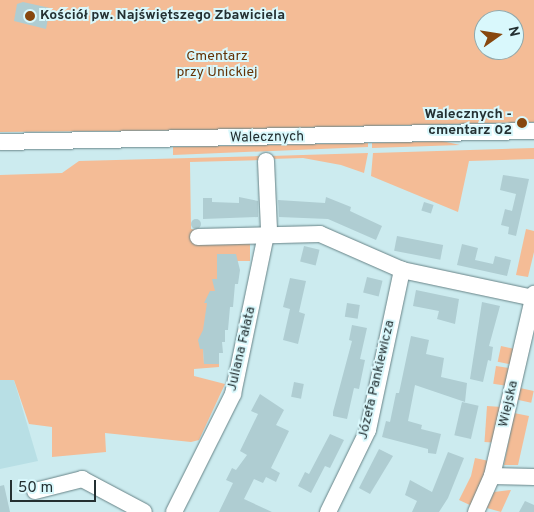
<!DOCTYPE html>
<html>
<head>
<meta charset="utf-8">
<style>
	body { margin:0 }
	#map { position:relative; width:534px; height:512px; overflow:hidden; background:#ccebef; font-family:Overpass,sans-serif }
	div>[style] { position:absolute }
	.built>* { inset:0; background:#b8dfe5 }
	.green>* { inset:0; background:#f4bc96; transform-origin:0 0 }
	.building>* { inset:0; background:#afcdd2; transform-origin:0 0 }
	.round { border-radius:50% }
	.roads { filter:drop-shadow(0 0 1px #678387) drop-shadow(0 0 1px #678387) }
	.minor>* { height:16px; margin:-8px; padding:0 8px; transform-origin:8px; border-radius:8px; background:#fff }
	.dots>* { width:14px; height:14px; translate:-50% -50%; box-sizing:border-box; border:2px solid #d9f8fc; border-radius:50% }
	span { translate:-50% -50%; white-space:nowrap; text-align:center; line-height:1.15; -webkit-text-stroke:4px #d9f8fc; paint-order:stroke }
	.poi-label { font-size:14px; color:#243032; font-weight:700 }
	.left { translate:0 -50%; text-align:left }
	.right { translate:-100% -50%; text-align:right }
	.park-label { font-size:14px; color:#643305 }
	.street-label { font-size:14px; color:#243032 }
	.north { position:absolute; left:474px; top:10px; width:50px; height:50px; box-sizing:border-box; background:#d9f8fc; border:1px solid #91a8ab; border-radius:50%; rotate:77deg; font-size:14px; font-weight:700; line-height:20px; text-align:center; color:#243032 }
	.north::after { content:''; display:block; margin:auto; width:18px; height:22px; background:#87470e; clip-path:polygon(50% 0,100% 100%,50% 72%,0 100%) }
	.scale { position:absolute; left:10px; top:480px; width:86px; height:22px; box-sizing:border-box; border:2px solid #243032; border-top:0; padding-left:6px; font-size:15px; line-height:18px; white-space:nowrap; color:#243032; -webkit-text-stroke:4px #d9f8fc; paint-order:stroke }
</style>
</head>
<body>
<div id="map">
	<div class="built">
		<i style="clip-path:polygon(5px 379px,14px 380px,38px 461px,0 469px,0 380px)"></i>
	</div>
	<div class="green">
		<i style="clip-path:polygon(evenodd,0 0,534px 0,534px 122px,218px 130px,0 132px,0 0,484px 20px,514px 20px,514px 50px,484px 50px,484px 20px)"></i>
		<i style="clip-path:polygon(442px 141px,460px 145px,372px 148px,372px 143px)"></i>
		<i style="clip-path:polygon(368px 143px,368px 147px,173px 155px,173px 147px)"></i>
		<i style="clip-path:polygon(534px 148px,534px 159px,469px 161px,458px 212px,371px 176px,373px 153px)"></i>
		<i style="clip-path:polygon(368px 153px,364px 173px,341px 165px,303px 158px,270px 159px,270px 156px)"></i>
		<i style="clip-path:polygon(261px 156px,261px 160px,190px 162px,191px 229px,250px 240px,250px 261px,236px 261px,235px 254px,217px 255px,217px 263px,221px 263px,216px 296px,203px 342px,204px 364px,219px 364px,219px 367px,194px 369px,194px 376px,225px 384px,199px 440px,191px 442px,105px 433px,106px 452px,52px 457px,52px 427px,29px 424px,14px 380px,0 380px,0 175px,62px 173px,79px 161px)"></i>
		<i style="clip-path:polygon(526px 229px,534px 231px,534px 252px,528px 277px,516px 275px)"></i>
		<i style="left:501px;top:346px;width:14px;height:16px;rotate:12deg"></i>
		<i style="left:496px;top:366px;width:13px;height:18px;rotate:9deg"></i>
		<i style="left:520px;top:388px;width:14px;height:12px;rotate:12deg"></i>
		<i style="left:487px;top:406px;width:15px;height:36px;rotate:4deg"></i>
		<i style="clip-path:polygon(514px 413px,529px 416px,518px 465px,504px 465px)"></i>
		<i style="clip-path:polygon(475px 458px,489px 461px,472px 506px,459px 500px,471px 476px)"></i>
		<i style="clip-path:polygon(511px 490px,501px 512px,487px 508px,494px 492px)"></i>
	</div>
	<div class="building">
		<i style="clip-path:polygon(23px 2px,50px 8px,46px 29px,14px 21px,17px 4px)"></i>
		<i style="clip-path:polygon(503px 175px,529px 179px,516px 236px,508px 234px,509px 227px,501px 225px,505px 209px,512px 211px,516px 194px,500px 190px)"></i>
		<i style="clip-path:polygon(239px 197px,258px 201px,258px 217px,203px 219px,203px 198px,212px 198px,212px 202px,239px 203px)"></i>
		<i style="clip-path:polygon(326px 197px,351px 207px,350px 211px,382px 226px,376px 240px,328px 219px,279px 217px,278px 200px,325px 203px)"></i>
		<i style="left:424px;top:202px;width:10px;height:9px;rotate:17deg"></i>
		<i class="round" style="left:191px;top:219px;width:10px;height:10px"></i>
		<i style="left:397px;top:236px;width:47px;height:15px;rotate:11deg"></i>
		<i style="clip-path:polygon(462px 244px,478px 248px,475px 260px,493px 264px,495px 256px,511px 260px,507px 276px,457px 265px)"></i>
		<i style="left:304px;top:246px;width:16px;height:16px;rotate:14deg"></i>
		<i style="clip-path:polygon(217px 254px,236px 254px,240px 270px,238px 284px,235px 284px,233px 307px,230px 307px,228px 330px,225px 330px,225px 342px,222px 342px,223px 353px,219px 353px,219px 364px,204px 364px,203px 349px,200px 349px,198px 340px,203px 330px,207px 303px,204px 303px,210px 291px,215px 291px,212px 279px,217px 279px)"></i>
		<i style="left:367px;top:277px;width:16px;height:16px;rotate:14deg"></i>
		<i style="clip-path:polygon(290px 278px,306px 281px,299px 312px,305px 314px,298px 344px,283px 340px,290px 309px,283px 307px)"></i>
		<i style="clip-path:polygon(416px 290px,459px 299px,455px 324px,437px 319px,439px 311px,413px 306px)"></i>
		<i style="clip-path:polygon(482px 302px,500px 306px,489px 346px,493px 347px,491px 361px,488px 360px,483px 382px,470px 379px)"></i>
		<i style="left:347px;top:303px;width:13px;height:14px;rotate:9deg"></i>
		<i style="clip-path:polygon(352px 325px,367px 328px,360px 359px,365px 360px,359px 389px,354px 388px,347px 419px,333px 416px,333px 412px,352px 341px,349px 340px)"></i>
		<i style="clip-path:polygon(411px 336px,429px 340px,426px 354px,444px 358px,441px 377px,467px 383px,465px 402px,415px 385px,408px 421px,422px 425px,421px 429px,441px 434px,436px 454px,428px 453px,428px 449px,382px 437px,386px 421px,390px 422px,396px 393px,399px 393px)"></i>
		<i style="left:294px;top:382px;width:10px;height:15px;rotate:11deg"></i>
		<i style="clip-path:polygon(260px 394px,284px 410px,276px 425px,289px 431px,271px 468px,280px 473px,276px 482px,266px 477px,263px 483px,254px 479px,244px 499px,272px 512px,219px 512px,233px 483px,226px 480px,232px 468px,236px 470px,247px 455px,240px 451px,258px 414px,251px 411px)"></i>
		<i style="left:462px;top:402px;width:17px;height:34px;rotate:13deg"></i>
		<i style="clip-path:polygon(330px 434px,344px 440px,330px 468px,325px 466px,311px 493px,298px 486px,305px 472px,309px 474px)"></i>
		<i style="clip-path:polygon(379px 449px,393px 456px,370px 494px,359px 488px)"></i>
		<i style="clip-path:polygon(448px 452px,464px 458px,448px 498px,439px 512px,412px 512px,417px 501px,405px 495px,410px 480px,432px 492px)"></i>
		<i style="clip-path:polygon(4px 485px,10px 512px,0 512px,0 486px)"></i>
		<i style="clip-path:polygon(525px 501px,534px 505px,534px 512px,519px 512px)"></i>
	</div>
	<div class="roads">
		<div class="minor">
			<i style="left:0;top:142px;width:534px;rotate:-1.18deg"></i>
			<i style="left:266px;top:161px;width:68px;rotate:87.5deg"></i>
			<i style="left:198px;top:237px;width:122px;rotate:-1.4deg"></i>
			<i style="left:320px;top:234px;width:90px;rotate:23.7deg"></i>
			<i style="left:402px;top:270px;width:135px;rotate:12deg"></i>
			<i style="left:492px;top:476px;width:42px;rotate:1.4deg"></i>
			<i style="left:35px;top:491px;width:49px;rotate:-14.3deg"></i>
			<i style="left:82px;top:479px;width:70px;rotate:28deg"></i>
			<i style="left:174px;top:512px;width:132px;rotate:-63.4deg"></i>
			<i style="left:233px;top:394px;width:162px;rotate:-78.3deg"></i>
			<i style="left:328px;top:512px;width:91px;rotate:-64deg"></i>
			<i style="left:368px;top:430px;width:164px;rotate:-78deg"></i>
			<i style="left:476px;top:512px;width:39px;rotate:-66deg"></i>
			<i style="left:492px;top:476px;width:187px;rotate:-77deg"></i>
		</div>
	</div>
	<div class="dots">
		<i style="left:30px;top:16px;background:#87470e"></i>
		<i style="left:522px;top:123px;background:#87470e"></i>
	</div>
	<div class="poi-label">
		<span class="left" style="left:40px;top:16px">Kościół pw. Najświętszego Zbawiciela</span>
		<span class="right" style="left:512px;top:123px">Walecznych -<br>cmentarz 02</span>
	</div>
	<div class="park-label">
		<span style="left:217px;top:65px">Cmentarz<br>przy Unickiej</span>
	</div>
	<div class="street-label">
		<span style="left:267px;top:138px;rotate:-1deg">Walecznych</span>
		<span style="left:242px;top:349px;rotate:-77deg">Juliana Fałata</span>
		<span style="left:377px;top:380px;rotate:-77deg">Józefa Pankiewicza</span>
		<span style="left:509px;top:404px;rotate:-77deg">Wiejska</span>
	</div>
	<div class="north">N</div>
	<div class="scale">50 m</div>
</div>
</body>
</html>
